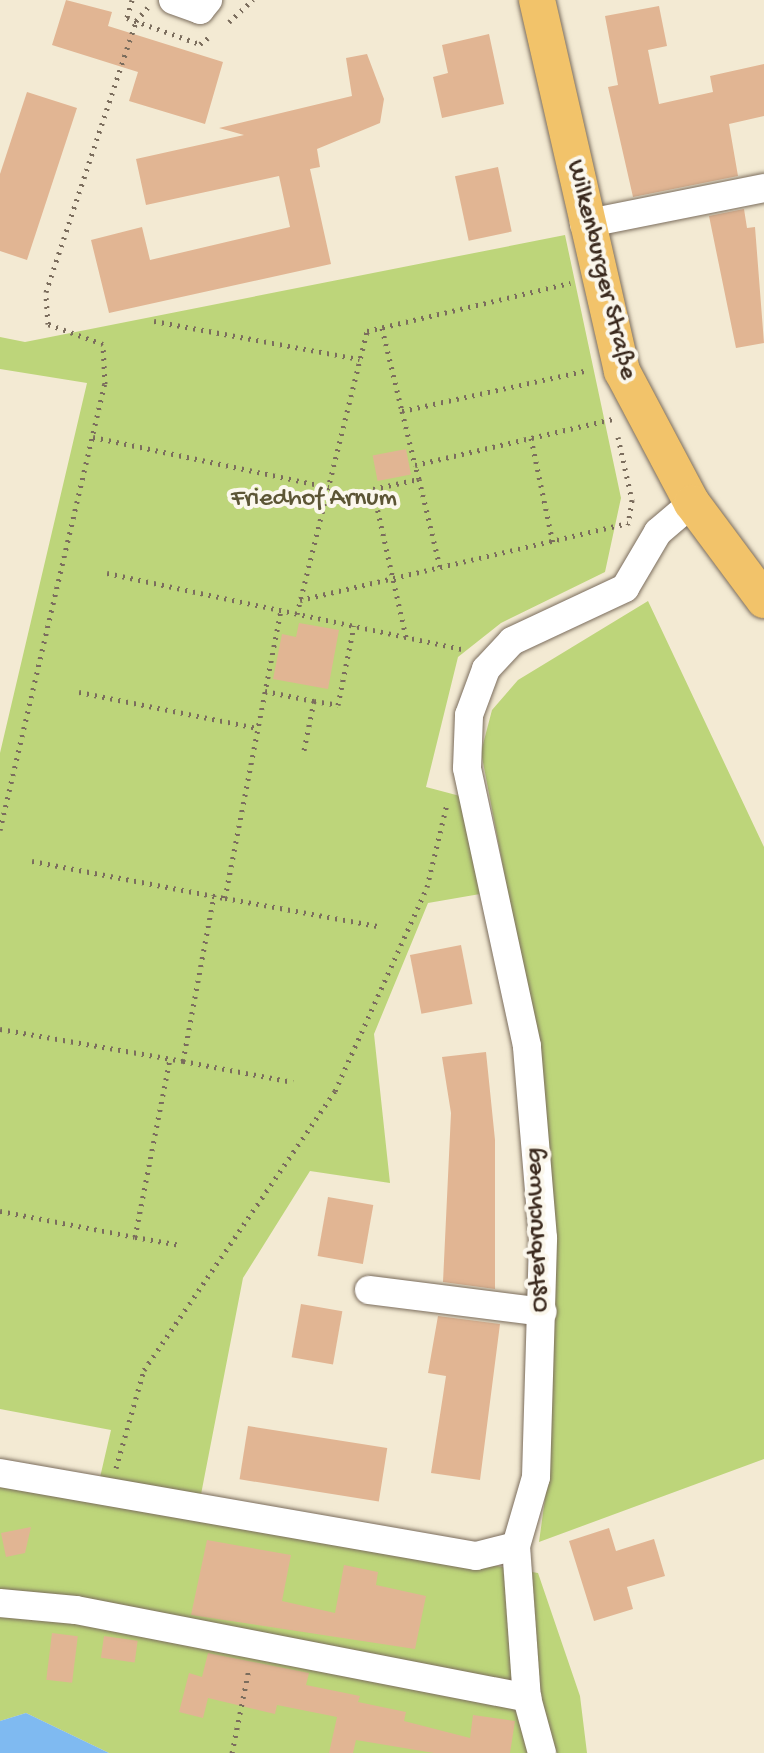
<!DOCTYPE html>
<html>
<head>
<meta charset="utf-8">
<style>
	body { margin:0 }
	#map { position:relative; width:764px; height:1753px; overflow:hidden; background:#f3ead3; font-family:"Gochi Hand",sans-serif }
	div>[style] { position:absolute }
	.green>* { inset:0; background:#bdd57a }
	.water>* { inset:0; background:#7fbaf1 }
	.building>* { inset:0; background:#e1b593; transform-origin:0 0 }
	.path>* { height:5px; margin-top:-2.5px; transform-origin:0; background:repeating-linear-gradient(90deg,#7b6d5d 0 2px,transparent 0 8px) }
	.roads { filter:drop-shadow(0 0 2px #7b6d5d) drop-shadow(0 0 2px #7b6d5d) }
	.minor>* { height:28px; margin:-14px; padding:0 14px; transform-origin:14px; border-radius:14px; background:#fff }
	.major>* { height:36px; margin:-18px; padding:0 18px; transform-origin:18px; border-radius:18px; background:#f2c36a }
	span { translate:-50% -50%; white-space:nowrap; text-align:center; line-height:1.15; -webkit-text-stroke:8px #fbf7ec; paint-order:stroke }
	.street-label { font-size:26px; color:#3b2a1e }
	.park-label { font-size:26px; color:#5c5535 }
</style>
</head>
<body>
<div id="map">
	<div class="green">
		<i style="clip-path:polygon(565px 235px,621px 498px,605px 572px,501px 623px,458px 657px,426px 787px,460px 796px,480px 894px,428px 903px,374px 1034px,390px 1183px,310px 1171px,243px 1278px,197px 1515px,538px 1573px,580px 1696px,587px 1753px,109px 1753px,26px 1713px,0 1721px,0 1483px,95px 1499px,111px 1430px,0 1409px,0 753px,87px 383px,0 369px,0 337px,25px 342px)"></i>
		<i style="clip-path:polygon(648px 601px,764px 847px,764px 1459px,539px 1542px,548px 1477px,537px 1044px,481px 752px,492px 710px,518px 680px)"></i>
	</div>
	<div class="water">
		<i style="clip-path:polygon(26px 1713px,109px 1753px,0 1753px,0 1721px)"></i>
	</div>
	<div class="building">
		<i style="clip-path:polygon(66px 0,112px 12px,108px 26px,223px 62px,205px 124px,129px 101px,138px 72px,52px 45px)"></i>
		<i style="clip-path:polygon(659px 6px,667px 46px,648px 50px,659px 104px,713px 92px,710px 76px,764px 64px,764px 116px,729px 124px,738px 176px,633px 197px,608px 87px,618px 85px,605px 16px)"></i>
		<i style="clip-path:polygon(489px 34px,504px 104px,442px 118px,433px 77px,448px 73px,442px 45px)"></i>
		<i style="clip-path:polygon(367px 54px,384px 99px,380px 123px,317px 149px,320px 167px,310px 169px,331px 264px,109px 313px,91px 240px,142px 227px,150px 260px,290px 227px,279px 176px,146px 205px,136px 159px,244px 135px,219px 128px,352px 96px,346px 58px)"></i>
		<i style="clip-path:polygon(27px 92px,77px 108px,27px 260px,0 251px,0 174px)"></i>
		<i style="left:498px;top:167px;width:66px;height:44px;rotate:78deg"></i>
		<i style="clip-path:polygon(744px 209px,747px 228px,755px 227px,764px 343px,736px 348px,709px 216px)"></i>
		<i style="left:406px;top:449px;width:26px;height:34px;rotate:79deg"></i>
		<i style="clip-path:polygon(299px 623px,339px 630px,328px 689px,273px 679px,282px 634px,296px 637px)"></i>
		<i style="left:461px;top:945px;width:60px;height:52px;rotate:79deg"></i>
		<i style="clip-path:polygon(486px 1052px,495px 1140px,495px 1289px,443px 1282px,451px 1113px,442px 1057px)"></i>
		<i style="left:328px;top:1197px;width:46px;height:60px;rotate:10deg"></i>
		<i style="left:301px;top:1304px;width:42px;height:54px;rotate:10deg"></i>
		<i style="clip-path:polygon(438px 1316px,500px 1324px,480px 1480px,431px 1473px,446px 1376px,428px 1373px)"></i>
		<i style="left:248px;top:1426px;width:141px;height:54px;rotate:9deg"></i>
		<i style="clip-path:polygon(31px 1527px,25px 1553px,6px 1557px,1px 1533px)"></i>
		<i style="clip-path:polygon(609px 1528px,616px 1551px,654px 1539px,665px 1576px,627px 1587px,633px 1609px,594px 1621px,569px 1541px)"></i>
		<i style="clip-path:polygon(207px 1540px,291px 1555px,282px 1601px,335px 1613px,344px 1565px,378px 1572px,376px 1585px,426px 1596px,415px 1649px,191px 1615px)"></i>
		<i style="left:52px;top:1633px;width:26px;height:47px;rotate:7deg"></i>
		<i style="left:104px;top:1636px;width:34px;height:22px;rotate:8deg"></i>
		<i style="clip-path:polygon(208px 1653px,309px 1673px,306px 1685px,360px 1696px,358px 1702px,406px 1712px,404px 1721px,470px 1738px,473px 1715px,515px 1721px,510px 1753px,434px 1753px,356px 1740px,353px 1753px,329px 1753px,337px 1717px,277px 1705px,275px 1714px,208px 1698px,203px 1718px,179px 1712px,189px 1673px,202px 1677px)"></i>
	</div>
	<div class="path">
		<i style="left:132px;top:0;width:19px;rotate:106deg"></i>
		<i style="left:127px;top:18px;width:77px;rotate:19.6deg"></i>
		<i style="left:200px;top:44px;width:10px;rotate:-37deg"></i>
		<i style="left:229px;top:22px;width:33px;rotate:-43deg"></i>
		<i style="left:154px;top:321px;width:209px;rotate:10.5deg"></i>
		<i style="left:382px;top:328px;width:85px;rotate:76.5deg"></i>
		<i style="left:402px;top:411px;width:191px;rotate:-12.4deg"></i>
		<i style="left:402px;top:411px;width:56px;rotate:76.5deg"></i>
		<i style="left:415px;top:465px;width:203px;rotate:-13.1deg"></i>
		<i style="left:93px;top:437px;width:241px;rotate:12deg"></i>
		<i style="left:618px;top:437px;width:65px;rotate:77.5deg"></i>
		<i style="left:632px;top:500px;width:25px;rotate:99deg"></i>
		<i style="left:531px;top:438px;width:107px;rotate:78.2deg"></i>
		<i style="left:419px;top:479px;width:90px;rotate:76.6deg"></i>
		<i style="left:107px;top:573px;width:367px;rotate:12.1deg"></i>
		<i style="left:300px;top:600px;width:337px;rotate:-13.2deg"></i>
		<i style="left:297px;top:614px;width:292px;rotate:-76.1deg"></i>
		<i style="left:367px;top:331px;width:209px;rotate:-13.3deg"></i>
		<i style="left:406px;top:637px;width:152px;rotate:-102.6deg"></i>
		<i style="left:373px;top:489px;width:47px;rotate:-12.3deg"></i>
		<i style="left:419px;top:479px;width:15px;rotate:-106deg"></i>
		<i style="left:265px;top:691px;width:50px;rotate:11.5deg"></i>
		<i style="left:314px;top:701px;width:55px;rotate:101.5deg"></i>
		<i style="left:79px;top:692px;width:183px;rotate:11.4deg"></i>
		<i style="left:314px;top:701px;width:24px;rotate:9deg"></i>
		<i style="left:338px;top:705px;width:81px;rotate:-78.6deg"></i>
		<i style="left:0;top:830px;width:458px;rotate:-76.8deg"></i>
		<i style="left:105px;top:384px;width:40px;rotate:-92.9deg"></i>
		<i style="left:103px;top:344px;width:59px;rotate:-160deg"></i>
		<i style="left:48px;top:324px;width:32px;rotate:-94deg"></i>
		<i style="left:46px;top:292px;width:286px;rotate:-71.6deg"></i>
		<i style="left:136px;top:21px;width:18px;rotate:-49deg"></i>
		<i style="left:32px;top:861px;width:197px;rotate:10.9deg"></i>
		<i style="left:225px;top:898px;width:293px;rotate:-79deg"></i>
		<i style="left:225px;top:898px;width:155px;rotate:10.4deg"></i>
		<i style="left:0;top:1029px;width:186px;rotate:9.9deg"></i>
		<i style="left:183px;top:1061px;width:169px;rotate:-79.4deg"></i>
		<i style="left:183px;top:1061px;width:112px;rotate:10.8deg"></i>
		<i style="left:0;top:1211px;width:137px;rotate:10.9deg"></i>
		<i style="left:135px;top:1237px;width:181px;rotate:-78.9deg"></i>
		<i style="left:135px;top:1237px;width:46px;rotate:10.1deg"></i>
		<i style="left:116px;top:1468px;width:102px;rotate:-74.1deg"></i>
		<i style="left:144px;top:1370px;width:338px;rotate:-55.6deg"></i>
		<i style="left:335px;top:1091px;width:224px;rotate:-65.7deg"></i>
		<i style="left:427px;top:887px;width:85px;rotate:-76.5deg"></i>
		<i style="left:232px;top:1753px;width:86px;rotate:-78.6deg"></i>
	</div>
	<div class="roads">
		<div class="minor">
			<i style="left:173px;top:0;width:29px;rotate:20deg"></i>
			<i style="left:200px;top:10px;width:13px;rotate:-51deg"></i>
			<i style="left:584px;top:224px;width:184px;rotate:-11.3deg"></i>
			<i style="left:369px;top:1290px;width:175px;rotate:7.2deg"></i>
			<i style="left:0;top:1473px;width:483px;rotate:9.9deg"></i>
			<i style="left:476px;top:1556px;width:41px;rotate:-14deg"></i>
			<i style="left:516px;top:1546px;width:72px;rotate:-73.8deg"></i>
			<i style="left:536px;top:1477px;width:239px;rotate:-88.3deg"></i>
			<i style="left:543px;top:1238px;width:193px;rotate:-94.8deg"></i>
			<i style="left:527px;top:1046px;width:284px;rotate:-102.2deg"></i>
			<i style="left:467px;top:768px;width:53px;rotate:-87.8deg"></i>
			<i style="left:469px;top:715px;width:49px;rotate:-69.7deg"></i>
			<i style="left:486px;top:669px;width:38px;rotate:-47deg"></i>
			<i style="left:512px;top:641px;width:125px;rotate:-25.1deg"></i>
			<i style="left:625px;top:588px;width:65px;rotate:-59.5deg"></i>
			<i style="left:658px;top:532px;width:45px;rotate:-40.5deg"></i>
			<i style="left:516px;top:1546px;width:152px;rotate:85.9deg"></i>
			<i style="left:0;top:1603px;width:76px;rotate:5.3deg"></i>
			<i style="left:76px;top:1610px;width:460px;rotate:11deg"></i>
			<i style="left:527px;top:1698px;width:57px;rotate:74.7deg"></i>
		</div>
		<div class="major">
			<i style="left:537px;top:0;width:381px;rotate:77.1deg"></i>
			<i style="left:622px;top:371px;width:149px;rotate:62.1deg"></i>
			<i style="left:692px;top:503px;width:121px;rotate:53.4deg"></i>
		</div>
	</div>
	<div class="street-label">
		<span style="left:600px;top:270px;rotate:76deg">Wilkenburger Straße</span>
		<span style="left:538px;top:1230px;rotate:-92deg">Osterbruchweg</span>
	</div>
	<div class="park-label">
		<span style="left:314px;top:500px">Friedhof Arnum</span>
	</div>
</div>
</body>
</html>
